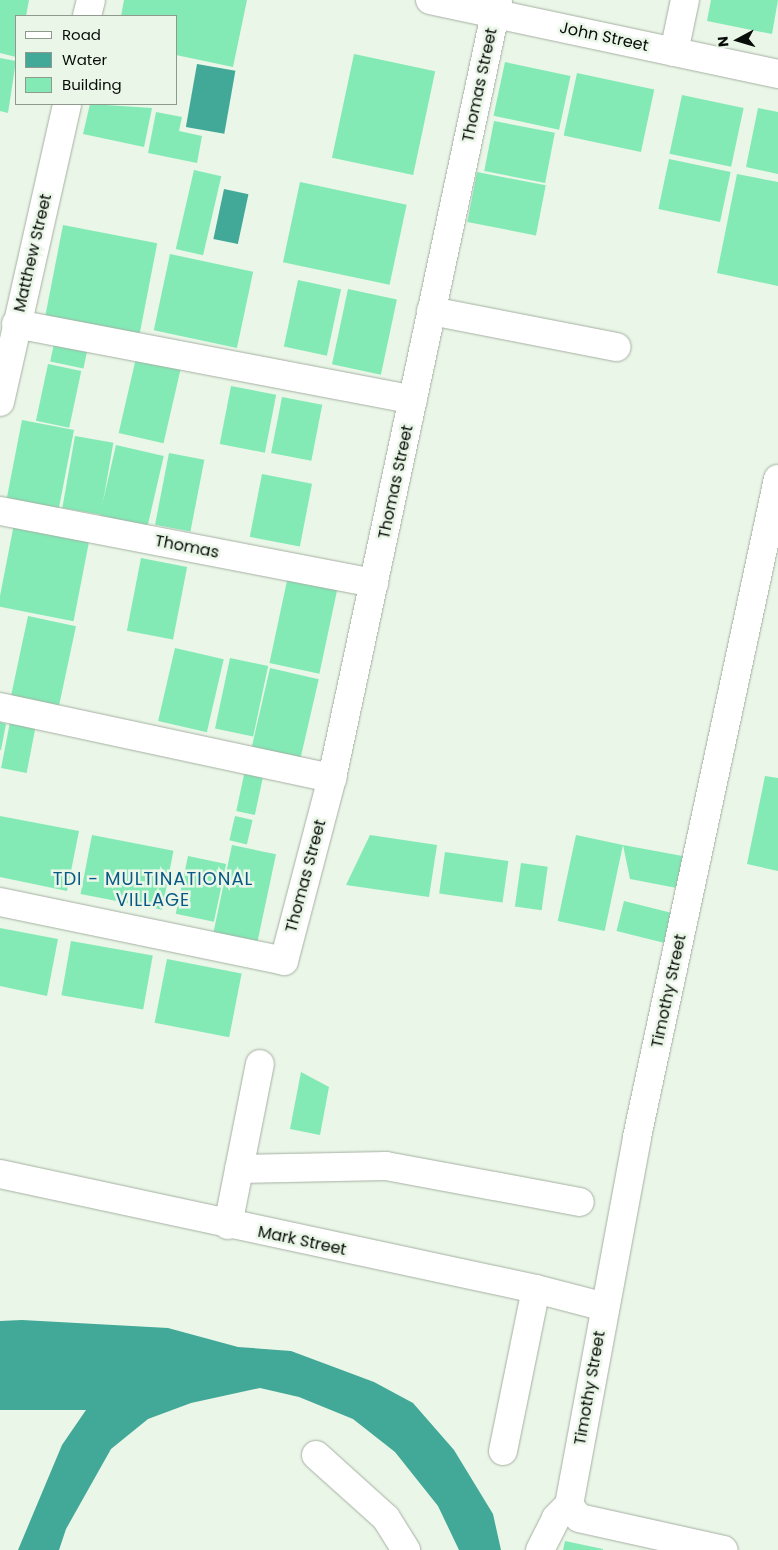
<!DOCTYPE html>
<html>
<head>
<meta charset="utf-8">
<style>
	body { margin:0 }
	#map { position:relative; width:778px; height:1550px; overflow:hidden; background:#eaf6e7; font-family:Poppins,sans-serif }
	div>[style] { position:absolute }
	.water>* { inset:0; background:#42a897; transform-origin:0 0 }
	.building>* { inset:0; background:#83eab6; transform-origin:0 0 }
	.roads { filter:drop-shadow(0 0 1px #a5b0a3) drop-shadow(0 0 1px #a5b0a3) }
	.minor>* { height:28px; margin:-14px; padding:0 14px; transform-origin:14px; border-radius:14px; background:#fff }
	span { translate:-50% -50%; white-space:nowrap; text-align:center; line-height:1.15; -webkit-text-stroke:5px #eaf6e7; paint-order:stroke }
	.street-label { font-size:16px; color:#090d09 }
	.neighbourhood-label { font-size:18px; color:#085985; letter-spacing:1px }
	.legend { position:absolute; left:15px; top:15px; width:162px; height:90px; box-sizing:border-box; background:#eaf6e7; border:1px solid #90998e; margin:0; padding:6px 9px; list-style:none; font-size:15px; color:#090d09 }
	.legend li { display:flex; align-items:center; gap:10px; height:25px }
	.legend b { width:25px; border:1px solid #90998e }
	.north { position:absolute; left:713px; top:15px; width:50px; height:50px; -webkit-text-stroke:4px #eaf6e7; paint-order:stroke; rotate:264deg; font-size:14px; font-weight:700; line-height:20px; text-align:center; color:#090d09 }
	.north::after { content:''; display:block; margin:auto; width:18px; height:22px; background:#090d09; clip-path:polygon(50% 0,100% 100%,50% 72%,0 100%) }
</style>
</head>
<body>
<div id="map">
	<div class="water">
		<i style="left:197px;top:64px;width:39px;height:64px;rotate:10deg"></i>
		<i style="left:224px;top:189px;width:25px;height:51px;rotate:12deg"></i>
		<i style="clip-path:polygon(22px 1320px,168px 1328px,238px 1347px,291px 1351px,374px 1382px,413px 1403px,454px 1450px,493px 1514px,501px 1550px,459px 1550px,438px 1506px,395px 1452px,353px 1419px,299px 1397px,260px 1388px,191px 1403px,148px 1419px,111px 1449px,66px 1529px,59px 1550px,18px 1550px,62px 1445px,86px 1410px,0 1410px,0 1321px)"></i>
	</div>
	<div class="building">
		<i style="clip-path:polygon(0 0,29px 0,26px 16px,16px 16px,16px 57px,0 53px)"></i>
		<i style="clip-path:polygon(124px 0,247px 0,233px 67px,176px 55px,176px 16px,121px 16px)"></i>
		<i style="clip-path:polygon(711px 0,778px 0,772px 34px,707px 21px)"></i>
		<i style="left:354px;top:54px;width:83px;height:106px;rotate:12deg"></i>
		<i style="clip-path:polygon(0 58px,16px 61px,8px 113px,0 111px)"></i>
		<i style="left:505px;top:62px;width:67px;height:55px;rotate:12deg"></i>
		<i style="left:577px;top:73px;width:79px;height:64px;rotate:12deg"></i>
		<i style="left:682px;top:95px;width:63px;height:60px;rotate:12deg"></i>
		<i style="clip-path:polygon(90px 104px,152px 108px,144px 147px,83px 134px)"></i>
		<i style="clip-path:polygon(758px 108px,778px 112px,778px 174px,746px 167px)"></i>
		<i style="clip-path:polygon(156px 112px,182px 117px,179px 131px,202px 136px,197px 163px,148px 153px)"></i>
		<i style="left:494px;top:121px;width:62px;height:51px;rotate:11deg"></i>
		<i style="left:669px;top:159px;width:63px;height:51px;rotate:12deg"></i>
		<i style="left:194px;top:170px;width:28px;height:81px;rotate:13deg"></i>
		<i style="left:477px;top:172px;width:70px;height:51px;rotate:11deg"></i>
		<i style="clip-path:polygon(737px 174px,778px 182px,778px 286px,717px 273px)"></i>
		<i style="left:300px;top:182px;width:109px;height:82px;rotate:12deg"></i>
		<i style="left:63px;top:225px;width:96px;height:92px;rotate:11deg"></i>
		<i style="left:170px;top:254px;width:85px;height:78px;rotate:12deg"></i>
		<i style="left:298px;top:280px;width:44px;height:68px;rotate:12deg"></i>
		<i style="left:348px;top:289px;width:50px;height:77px;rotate:12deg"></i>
		<i style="left:56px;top:334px;width:34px;height:28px;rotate:12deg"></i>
		<i style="left:136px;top:358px;width:46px;height:77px;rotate:13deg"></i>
		<i style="left:48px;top:364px;width:34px;height:58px;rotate:12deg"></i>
		<i style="left:231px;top:386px;width:46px;height:59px;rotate:11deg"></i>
		<i style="left:282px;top:397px;width:41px;height:57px;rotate:11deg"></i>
		<i style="left:22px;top:420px;width:53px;height:85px;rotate:11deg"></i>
		<i style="left:75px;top:436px;width:39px;height:73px;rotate:10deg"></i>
		<i style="left:116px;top:445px;width:49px;height:72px;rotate:13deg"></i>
		<i style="left:169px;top:453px;width:36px;height:73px;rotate:11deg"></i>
		<i style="left:262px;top:474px;width:51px;height:64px;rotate:11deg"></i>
		<i style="left:14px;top:524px;width:77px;height:84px;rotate:11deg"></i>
		<i style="left:141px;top:558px;width:47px;height:74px;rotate:11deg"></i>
		<i style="left:288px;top:576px;width:51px;height:89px;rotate:12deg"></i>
		<i style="left:28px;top:616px;width:49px;height:88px;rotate:12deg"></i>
		<i style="left:175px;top:648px;width:50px;height:75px;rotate:13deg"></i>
		<i style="left:230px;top:658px;width:39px;height:72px;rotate:12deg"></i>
		<i style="left:270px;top:668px;width:50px;height:82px;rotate:13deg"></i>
		<i style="left:11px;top:717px;width:26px;height:52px;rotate:11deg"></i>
		<i style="clip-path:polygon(0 722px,6px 724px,1px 750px,0 750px)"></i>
		<i style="left:245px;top:770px;width:19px;height:42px;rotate:12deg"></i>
		<i style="clip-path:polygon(765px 776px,778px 778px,778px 871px,747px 864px)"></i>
		<i style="clip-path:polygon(0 816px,79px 831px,67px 891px,0 877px)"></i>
		<i style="left:235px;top:816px;width:18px;height:25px;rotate:13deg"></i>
		<i style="left:92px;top:835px;width:83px;height:60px;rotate:11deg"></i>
		<i style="clip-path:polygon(370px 835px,437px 845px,429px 897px,346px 885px)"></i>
		<i style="left:576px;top:835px;width:48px;height:88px;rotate:12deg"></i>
		<i style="left:232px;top:845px;width:45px;height:90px;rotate:12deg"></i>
		<i style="clip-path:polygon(623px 845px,688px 857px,682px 889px,630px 879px)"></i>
		<i style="left:445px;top:852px;width:64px;height:42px;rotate:8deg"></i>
		<i style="left:188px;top:856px;width:39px;height:59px;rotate:12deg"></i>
		<i style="left:521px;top:863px;width:27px;height:44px;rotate:8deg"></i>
		<i style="left:624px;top:901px;width:60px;height:31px;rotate:14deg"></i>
		<i style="clip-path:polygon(0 928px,58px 939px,47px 996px,0 986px)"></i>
		<i style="left:71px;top:941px;width:83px;height:55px;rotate:10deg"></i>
		<i style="left:167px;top:959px;width:76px;height:65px;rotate:11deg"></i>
		<i style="clip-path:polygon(301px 1072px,329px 1087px,320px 1135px,290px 1129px)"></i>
		<i style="clip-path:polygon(565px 1541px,603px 1549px,603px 1550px,563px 1550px)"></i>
	</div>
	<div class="roads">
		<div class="minor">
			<i style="left:430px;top:0;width:356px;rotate:12deg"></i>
			<i style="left:87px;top:16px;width:16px;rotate:-76deg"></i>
			<i style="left:674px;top:52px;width:53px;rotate:-78.1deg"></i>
			<i style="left:431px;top:311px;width:189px;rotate:11deg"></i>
			<i style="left:16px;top:324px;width:404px;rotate:10.8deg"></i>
			<i style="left:0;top:402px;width:305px;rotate:-77.3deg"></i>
			<i style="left:0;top:511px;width:381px;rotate:10.9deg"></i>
			<i style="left:0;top:707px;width:340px;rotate:12.1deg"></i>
			<i style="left:0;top:902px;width:290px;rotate:11.7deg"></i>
			<i style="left:284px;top:961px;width:189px;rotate:-75.3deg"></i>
			<i style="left:332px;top:778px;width:796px;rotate:-77.96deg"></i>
			<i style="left:239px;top:1169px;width:147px;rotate:-1.2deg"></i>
			<i style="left:386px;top:1166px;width:197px;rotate:10.5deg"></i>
			<i style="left:0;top:1174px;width:548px;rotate:12.11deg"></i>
			<i style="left:536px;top:1289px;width:71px;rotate:14.6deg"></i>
			<i style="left:228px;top:1225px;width:164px;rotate:-78.8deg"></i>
			<i style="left:503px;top:1451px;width:165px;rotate:-78.5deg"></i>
			<i style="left:316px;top:1455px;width:94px;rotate:42deg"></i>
			<i style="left:386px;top:1518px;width:38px;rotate:58deg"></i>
			<i style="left:569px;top:1505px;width:374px;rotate:-79.5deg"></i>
			<i style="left:637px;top:1137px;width:673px;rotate:-77.91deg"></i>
			<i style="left:569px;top:1505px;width:16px;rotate:52deg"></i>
			<i style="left:579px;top:1518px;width:148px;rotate:12.5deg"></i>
			<i style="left:540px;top:1550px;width:36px;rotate:-63deg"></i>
			<i style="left:556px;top:1518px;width:18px;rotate:-45deg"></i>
		</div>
	</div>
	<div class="street-label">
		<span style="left:604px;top:37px;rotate:12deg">John Street</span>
		<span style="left:480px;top:85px;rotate:-78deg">Thomas Street</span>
		<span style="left:33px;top:253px;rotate:-77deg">Matthew Street</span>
		<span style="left:396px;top:482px;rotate:-78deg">Thomas Street</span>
		<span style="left:187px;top:547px;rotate:11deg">Thomas</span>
		<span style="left:306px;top:876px;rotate:-75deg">Thomas Street</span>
		<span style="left:669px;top:991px;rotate:-78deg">Timothy Street</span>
		<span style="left:302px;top:1241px;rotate:12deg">Mark Street</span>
		<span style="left:590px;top:1388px;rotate:-80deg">Timothy Street</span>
	</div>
	<div class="neighbourhood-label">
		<span style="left:153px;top:890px">TDI - MULTINATIONAL<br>VILLAGE</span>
	</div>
	<ul class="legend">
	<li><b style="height:6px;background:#fff"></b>Road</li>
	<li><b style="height:14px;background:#42a897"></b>Water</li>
	<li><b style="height:14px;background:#83eab6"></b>Building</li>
	</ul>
	<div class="north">N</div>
</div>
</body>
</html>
